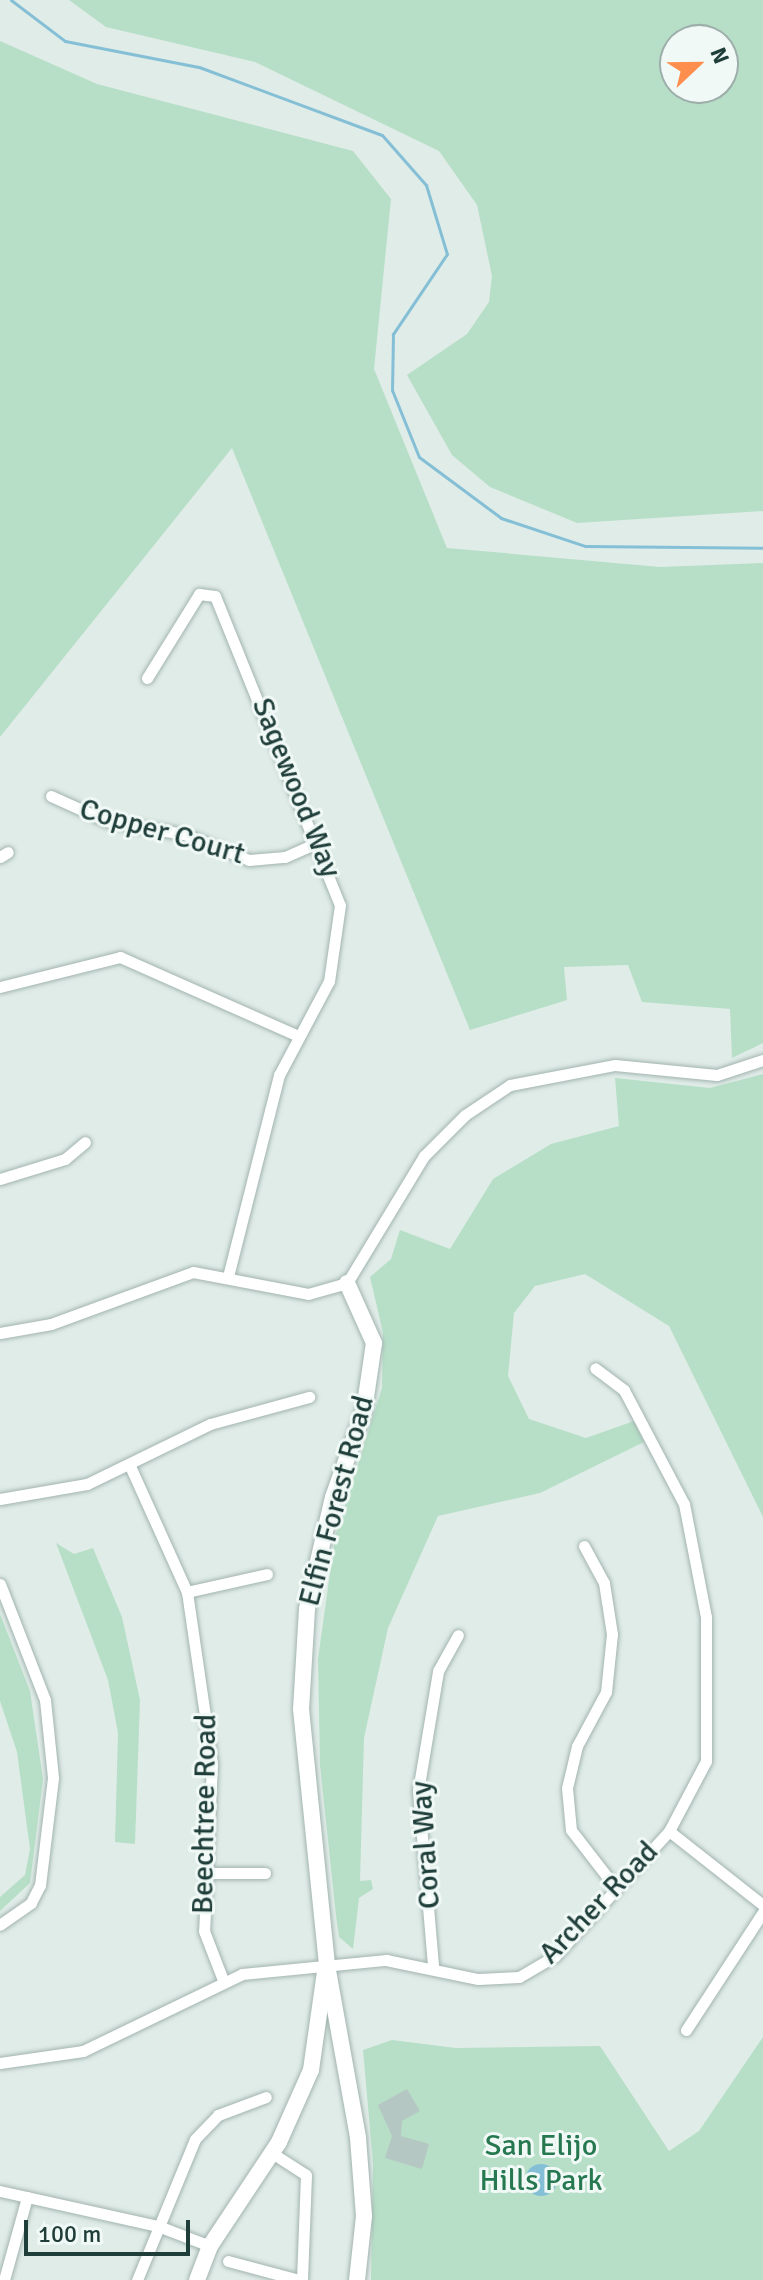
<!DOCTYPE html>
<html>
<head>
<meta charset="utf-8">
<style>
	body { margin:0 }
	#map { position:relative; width:763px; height:2280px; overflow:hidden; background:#e0ece8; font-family:Signika,sans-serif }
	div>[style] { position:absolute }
	.green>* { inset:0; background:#b7dfc7 }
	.water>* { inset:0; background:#84bfd6 }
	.round { border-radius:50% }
	.stream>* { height:3px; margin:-1.5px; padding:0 1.5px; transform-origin:1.5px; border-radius:1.5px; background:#84bfd6 }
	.building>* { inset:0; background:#b5c7c2 }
	.roads { filter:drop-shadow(0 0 2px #a2b4b0) drop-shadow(0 0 2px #a2b4b0) }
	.street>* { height:11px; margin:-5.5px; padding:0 5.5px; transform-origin:5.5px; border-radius:5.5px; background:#fff }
	.secondary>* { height:16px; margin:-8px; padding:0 8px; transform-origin:8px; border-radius:8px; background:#fff }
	span { translate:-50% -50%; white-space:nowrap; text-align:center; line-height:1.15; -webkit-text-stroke:6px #f1f9f6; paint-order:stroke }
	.street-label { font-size:30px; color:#1f3e3a }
	.park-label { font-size:30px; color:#267850 }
	.north { position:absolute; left:659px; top:24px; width:80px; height:80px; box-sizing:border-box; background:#f1f9f6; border:2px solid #9daeab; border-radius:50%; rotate:68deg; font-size:22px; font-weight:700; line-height:32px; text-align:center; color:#1f3e3a }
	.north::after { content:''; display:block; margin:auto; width:28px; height:36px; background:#fd8e4e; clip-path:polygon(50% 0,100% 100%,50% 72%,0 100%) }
	.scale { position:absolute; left:24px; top:2220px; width:166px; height:36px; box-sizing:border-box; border:4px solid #1f3e3a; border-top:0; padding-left:10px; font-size:24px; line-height:28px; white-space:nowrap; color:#1f3e3a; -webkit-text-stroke:6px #f1f9f6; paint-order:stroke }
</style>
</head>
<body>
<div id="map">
	<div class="green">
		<i style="clip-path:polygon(evenodd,69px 0,763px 0,763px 511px,577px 523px,490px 487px,452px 455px,407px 375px,467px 334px,489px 302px,492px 276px,477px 205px,439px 151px,255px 62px,106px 27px,69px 0,675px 40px,723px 40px,723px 88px,675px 88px,675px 40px)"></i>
		<i style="clip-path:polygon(0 41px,97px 84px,353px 151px,391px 199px,374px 369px,447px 548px,660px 567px,763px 563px,763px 1043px,732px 1058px,730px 1009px,642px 1002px,628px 965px,564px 967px,567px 1000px,470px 1030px,232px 448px,0 737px)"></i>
		<i style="clip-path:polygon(763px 1074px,763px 1517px,669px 1326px,585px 1274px,535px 1286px,514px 1313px,508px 1376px,529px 1419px,586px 1438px,634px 1421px,644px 1442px,540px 1493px,438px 1516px,388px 1628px,364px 1738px,360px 1881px,371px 1880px,373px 1889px,359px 1898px,353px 1949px,339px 1937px,336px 1915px,320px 1765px,318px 1659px,335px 1537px,382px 1388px,383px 1333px,370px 1277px,391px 1259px,400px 1230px,450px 1249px,493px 1179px,551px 1144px,619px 1126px,615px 1078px,710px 1088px)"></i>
		<i style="clip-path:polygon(56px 1543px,74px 1554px,93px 1548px,122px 1617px,140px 1700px,135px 1844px,115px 1842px,118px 1733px,108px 1680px)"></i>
		<i style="clip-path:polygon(0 1614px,30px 1691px,43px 1779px,30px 1883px,0 1911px,0 1897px,25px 1875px,30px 1849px,17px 1752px,0 1701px)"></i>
		<i style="clip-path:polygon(763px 2037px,763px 2280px,371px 2280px,373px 2163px,363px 2050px,392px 2040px,456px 2048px,600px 2046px,669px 2151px,699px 2131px)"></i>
	</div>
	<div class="water">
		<i class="round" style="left:525px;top:2164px;width:32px;height:32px"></i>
	</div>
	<div class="stream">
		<i style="left:11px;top:0;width:68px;rotate:37.2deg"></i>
		<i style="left:65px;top:41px;width:136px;rotate:11deg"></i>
		<i style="left:199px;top:67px;width:195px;rotate:20.4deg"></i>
		<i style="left:382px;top:135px;width:67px;rotate:48.7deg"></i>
		<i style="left:426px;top:185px;width:72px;rotate:73.1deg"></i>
		<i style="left:447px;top:254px;width:97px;rotate:124deg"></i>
		<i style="left:393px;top:334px;width:56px;rotate:91deg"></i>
		<i style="left:392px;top:390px;width:72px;rotate:68.1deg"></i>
		<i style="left:419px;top:457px;width:102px;rotate:36.6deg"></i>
		<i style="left:501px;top:518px;width:89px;rotate:18.4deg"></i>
		<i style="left:585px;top:546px;width:178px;rotate:0.6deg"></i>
	</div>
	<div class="building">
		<i style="clip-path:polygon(407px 2089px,420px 2111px,402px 2121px,401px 2136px,429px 2144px,422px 2169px,385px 2158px,392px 2136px,378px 2105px)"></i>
	</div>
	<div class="roads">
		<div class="street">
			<i style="left:147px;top:678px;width:99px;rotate:-58.2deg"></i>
			<i style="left:199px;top:594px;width:16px;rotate:7deg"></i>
			<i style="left:215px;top:596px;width:333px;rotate:68deg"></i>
			<i style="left:340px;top:905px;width:77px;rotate:98.2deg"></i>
			<i style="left:329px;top:981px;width:106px;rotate:118deg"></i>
			<i style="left:279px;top:1075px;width:207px;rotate:104.2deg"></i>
			<i style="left:51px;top:796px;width:60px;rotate:24.4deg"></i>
			<i style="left:106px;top:821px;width:79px;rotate:9.5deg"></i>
			<i style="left:184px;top:834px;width:70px;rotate:21.8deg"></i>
			<i style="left:249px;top:860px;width:36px;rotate:-5deg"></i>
			<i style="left:285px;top:857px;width:37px;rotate:-24deg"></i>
			<i style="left:0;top:857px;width:9px;rotate:-32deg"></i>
			<i style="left:0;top:987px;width:124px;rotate:-14deg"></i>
			<i style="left:120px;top:957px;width:195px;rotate:23.9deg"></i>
			<i style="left:0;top:1179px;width:68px;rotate:-17.1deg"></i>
			<i style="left:65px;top:1159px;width:26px;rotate:-40deg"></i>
			<i style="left:0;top:1333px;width:52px;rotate:-10deg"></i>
			<i style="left:51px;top:1324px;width:151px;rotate:-20.1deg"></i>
			<i style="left:193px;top:1272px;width:117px;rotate:10.8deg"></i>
			<i style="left:308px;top:1294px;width:41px;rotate:-15.8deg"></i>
			<i style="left:347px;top:1283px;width:149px;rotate:-58.8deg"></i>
			<i style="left:424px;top:1156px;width:58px;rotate:-45deg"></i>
			<i style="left:465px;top:1115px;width:54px;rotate:-33.7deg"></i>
			<i style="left:510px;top:1085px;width:107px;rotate:-10.8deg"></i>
			<i style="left:615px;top:1065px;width:102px;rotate:5.6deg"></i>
			<i style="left:717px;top:1075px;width:48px;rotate:-18.1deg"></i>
			<i style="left:130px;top:1466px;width:138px;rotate:65.7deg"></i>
			<i style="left:187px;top:1592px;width:174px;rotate:81.7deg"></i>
			<i style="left:212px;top:1764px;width:167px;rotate:92.7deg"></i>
			<i style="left:204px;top:1931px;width:53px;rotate:68.8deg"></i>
			<i style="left:0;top:1499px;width:88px;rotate:-9.8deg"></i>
			<i style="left:87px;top:1484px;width:137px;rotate:-26deg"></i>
			<i style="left:210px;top:1424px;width:103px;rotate:-15.3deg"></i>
			<i style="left:584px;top:1546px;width:42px;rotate:61.6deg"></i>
			<i style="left:604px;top:1583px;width:52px;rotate:81.1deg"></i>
			<i style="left:612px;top:1634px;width:58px;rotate:95.9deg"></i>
			<i style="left:606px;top:1692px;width:61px;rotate:118.2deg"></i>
			<i style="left:577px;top:1746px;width:43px;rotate:103.4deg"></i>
			<i style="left:567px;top:1788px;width:42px;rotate:84.6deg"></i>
			<i style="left:571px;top:1830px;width:72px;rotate:52.3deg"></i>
			<i style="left:0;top:1584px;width:124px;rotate:68.8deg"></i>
			<i style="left:45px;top:1700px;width:78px;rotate:84.1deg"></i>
			<i style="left:53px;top:1778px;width:108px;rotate:96.9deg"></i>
			<i style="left:40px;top:1885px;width:20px;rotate:117deg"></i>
			<i style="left:31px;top:1903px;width:38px;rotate:145deg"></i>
			<i style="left:187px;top:1592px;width:82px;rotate:-12.7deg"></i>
			<i style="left:669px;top:1831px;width:120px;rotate:38.2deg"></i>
			<i style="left:204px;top:1873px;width:61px"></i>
			<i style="left:433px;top:1965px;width:175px;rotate:-94.9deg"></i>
			<i style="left:418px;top:1791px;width:122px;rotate:-80.5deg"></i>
			<i style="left:438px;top:1671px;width:41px;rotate:-60.9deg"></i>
			<i style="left:686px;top:2030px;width:141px;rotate:-56.9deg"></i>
			<i style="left:0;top:2063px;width:84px;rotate:-8.2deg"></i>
			<i style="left:83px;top:2051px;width:177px;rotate:-25.8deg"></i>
			<i style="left:242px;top:1974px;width:145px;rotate:-5.6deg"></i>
			<i style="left:386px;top:1960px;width:94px;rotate:11.7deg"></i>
			<i style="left:478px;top:1979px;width:41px;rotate:-2.8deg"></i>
			<i style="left:519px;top:1977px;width:42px;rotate:-30.3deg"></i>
			<i style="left:555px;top:1956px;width:169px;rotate:-47.6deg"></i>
			<i style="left:669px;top:1831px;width:79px;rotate:-62.1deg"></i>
			<i style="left:706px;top:1761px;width:144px;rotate:-90deg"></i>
			<i style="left:706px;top:1617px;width:115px;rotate:-101deg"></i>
			<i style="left:684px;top:1504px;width:129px;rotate:-117.8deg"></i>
			<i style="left:624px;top:1390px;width:36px;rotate:-143deg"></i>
			<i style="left:272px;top:2153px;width:40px;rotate:32.9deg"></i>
			<i style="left:306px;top:2175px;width:105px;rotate:92.2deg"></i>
			<i style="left:0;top:2191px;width:162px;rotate:12.5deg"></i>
			<i style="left:158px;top:2226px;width:56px;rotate:21deg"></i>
			<i style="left:228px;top:2261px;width:73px;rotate:15deg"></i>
			<i style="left:4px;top:2280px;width:86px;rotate:-74.5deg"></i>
			<i style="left:137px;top:2280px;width:152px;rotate:-67.6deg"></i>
			<i style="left:195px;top:2139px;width:33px;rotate:-46deg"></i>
			<i style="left:218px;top:2115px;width:51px;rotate:-20.6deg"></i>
		</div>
		<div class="secondary">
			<i style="left:347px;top:1283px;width:66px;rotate:65.8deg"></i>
			<i style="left:374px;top:1343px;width:69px;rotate:98.4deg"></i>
			<i style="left:364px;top:1411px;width:91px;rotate:109.8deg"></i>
			<i style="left:333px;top:1497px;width:115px;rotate:103.1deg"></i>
			<i style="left:307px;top:1609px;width:100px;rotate:93.4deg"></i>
			<i style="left:301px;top:1709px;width:257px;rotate:84.2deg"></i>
			<i style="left:327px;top:1965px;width:176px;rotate:79.8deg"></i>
			<i style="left:358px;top:2138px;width:78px;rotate:85.6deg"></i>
			<i style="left:364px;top:2216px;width:64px;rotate:96.2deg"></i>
			<i style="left:197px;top:2280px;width:36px;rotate:-69deg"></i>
			<i style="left:210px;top:2246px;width:125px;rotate:-56.4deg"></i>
			<i style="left:279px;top:2142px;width:79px;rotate:-66deg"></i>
			<i style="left:311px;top:2070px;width:106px;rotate:-81.9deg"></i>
		</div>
	</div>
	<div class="street-label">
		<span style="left:296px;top:788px;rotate:68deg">Sagewood Way</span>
		<span style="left:162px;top:832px;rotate:16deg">Copper Court</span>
		<span style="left:337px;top:1501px;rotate:-75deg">Elfin Forest Road</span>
		<span style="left:205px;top:1814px;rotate:-89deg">Beechtree Road</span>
		<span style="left:426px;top:1845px;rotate:-94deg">Coral Way</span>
		<span style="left:599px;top:1903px;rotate:-46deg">Archer Road</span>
	</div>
	<div class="park-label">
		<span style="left:541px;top:2163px">San Elijo<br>Hills Park</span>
	</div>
	<div class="north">N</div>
	<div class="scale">100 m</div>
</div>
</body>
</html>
